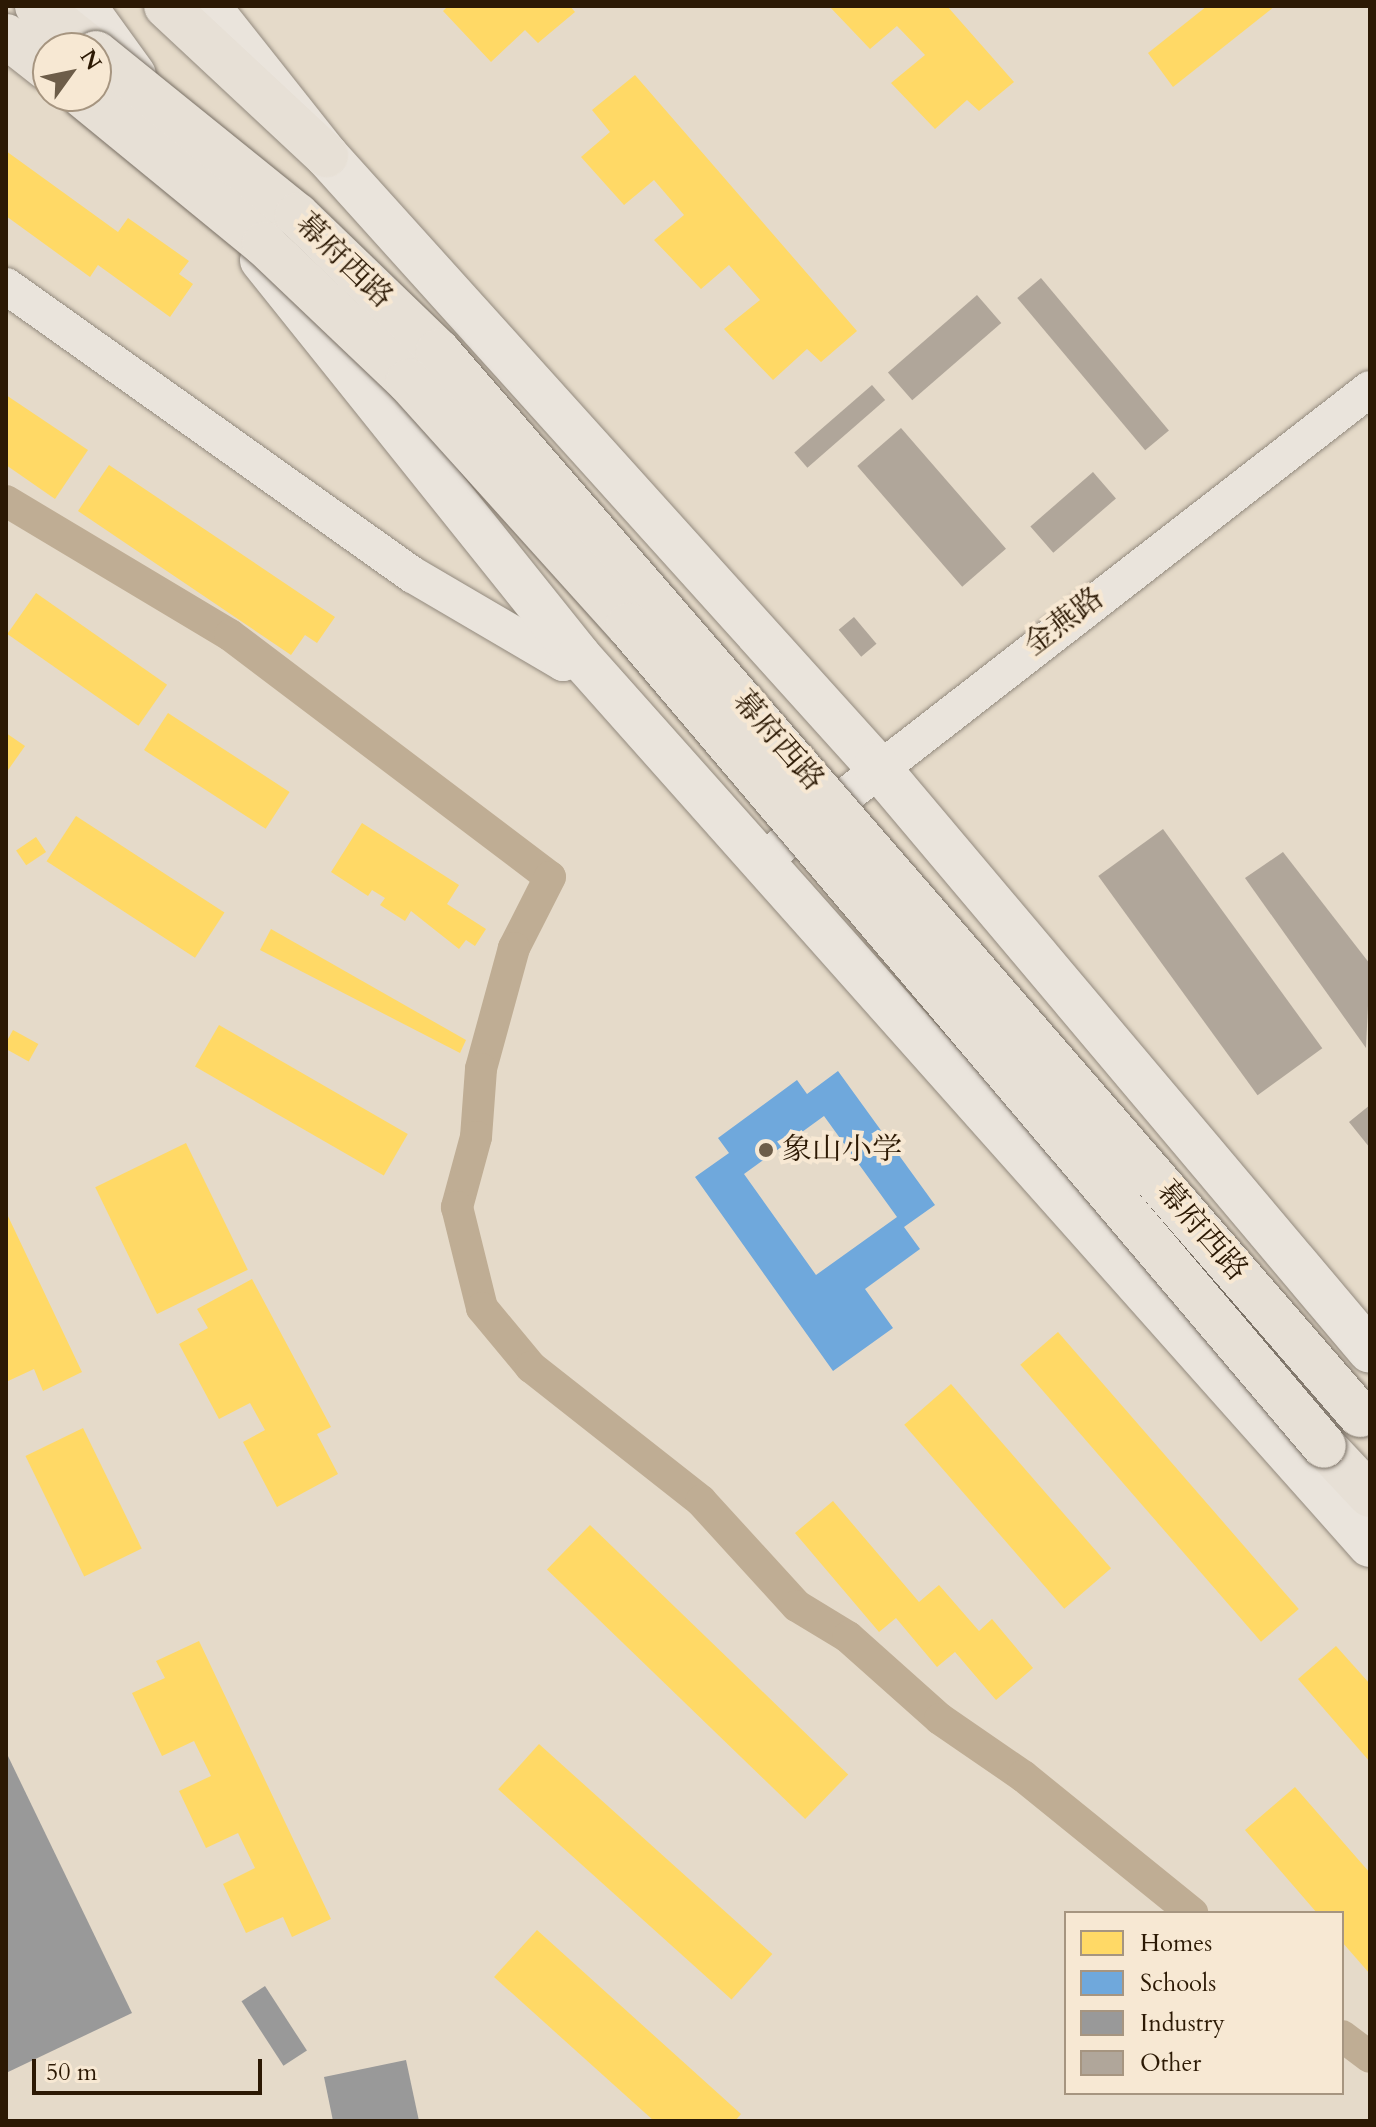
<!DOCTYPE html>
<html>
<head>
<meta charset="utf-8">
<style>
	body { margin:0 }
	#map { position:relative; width:1376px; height:2127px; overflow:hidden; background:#e5dac9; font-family:Cardo,"Noto Serif SC",serif }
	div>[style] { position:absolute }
	.homes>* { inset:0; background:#ffd966; transform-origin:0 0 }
	.schools>* { inset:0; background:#6fa8dc }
	.industry>* { inset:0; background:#999; transform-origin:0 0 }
	.canal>* { height:32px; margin:-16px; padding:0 16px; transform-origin:16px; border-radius:16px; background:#bfad94 }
	.building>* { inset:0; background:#b0a69a; transform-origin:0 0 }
	.roads { filter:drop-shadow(0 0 2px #938a7e) drop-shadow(0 0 2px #938a7e) }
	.street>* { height:36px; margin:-18px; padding:0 18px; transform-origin:18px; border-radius:18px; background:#eae4dc }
	.secondary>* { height:44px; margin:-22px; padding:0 22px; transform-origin:22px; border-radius:22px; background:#eae4dc }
	.highway>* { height:44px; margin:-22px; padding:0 22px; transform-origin:22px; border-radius:22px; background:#e7e0d6 }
	.bridges { filter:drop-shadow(0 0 2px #786f64) drop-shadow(0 0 2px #786f64) }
	.highway-bridge>* { height:44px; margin:-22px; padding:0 22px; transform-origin:22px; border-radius:22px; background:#e7e0d6 }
	.dots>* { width:22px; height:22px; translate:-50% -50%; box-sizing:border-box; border:4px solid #f7e8d3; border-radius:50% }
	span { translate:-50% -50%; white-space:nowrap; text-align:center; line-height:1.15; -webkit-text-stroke:8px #f7e8d3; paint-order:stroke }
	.street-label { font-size:30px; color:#2c1904 }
	.poi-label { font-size:30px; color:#2c1904 }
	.left { translate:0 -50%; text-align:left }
	.frame { position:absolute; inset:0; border:8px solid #2c1904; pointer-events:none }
	.legend { position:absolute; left:1064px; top:1911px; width:280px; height:184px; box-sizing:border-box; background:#f7e8d3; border:2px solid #a69580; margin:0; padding:10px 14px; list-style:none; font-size:24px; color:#2c1904 }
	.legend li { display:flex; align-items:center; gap:16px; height:40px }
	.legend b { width:40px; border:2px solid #a69580 }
	.north { position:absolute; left:32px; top:32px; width:80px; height:80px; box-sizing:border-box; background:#f7e8d3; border:2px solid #a69580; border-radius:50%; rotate:57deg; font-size:22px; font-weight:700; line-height:32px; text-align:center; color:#2c1904 }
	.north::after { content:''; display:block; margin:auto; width:28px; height:36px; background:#6d5d49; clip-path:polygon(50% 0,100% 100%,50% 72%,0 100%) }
	.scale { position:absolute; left:32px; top:2059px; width:230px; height:36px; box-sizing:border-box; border:4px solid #2c1904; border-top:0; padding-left:10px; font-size:24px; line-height:28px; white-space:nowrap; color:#2c1904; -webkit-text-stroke:6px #f7e8d3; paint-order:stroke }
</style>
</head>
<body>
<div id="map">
	<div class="homes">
		<i style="clip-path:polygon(448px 6px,570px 6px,575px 12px,538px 43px,525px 30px,491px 62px,443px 11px)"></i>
		<i style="clip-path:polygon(829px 6px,947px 6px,1014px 82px,979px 111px,967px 100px,935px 129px,891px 83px,925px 55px,897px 26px,870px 49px)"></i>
		<i style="clip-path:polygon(1207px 6px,1275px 6px,1173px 87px,1148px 53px)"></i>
		<i style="clip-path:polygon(635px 75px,857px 331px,821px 362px,807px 349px,773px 380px,724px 329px,760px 300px,729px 265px,701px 289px,654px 240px,684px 215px,654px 180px,624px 205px,581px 157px,610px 132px,592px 110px)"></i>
		<i style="clip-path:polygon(6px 151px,118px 232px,128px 218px,189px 261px,179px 274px,193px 284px,170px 317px,98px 265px,90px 277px,6px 216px)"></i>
		<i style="clip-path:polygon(6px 395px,88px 450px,55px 499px,6px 465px)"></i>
		<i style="clip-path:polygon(109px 465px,335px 617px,317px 643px,305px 635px,291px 655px,78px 511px)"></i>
		<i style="left:36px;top:593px;width:160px;height:50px;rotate:35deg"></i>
		<i style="left:168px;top:713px;width:145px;height:44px;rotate:33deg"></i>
		<i style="clip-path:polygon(6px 733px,25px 746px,6px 773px)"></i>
		<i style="left:76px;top:816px;width:177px;height:54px;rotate:33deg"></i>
		<i style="clip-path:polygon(362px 823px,459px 885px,447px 904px,486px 929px,475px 946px,466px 940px,459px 949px,411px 911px,405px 921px,380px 905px,385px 898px,372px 890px,368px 896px,331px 872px)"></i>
		<i style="left:36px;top:837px;width:18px;height:24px;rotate:56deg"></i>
		<i style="clip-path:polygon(271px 929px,466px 1040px,460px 1053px,260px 950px)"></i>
		<i style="left:219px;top:1025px;width:218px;height:48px;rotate:30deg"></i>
		<i style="left:13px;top:1030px;width:29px;height:20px;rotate:29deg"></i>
		<i style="left:186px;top:1143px;width:141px;height:101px;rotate:64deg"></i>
		<i style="clip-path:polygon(6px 1212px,82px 1372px,43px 1391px,34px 1369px,6px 1382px)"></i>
		<i style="clip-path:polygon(252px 1279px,331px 1427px,317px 1434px,338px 1474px,277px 1507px,243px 1442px,265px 1430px,250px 1403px,219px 1419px,179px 1344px,208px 1328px,197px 1309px)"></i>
		<i style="left:1058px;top:1332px;width:367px;height:50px;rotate:49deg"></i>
		<i style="left:951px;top:1384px;width:244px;height:62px;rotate:49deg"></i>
		<i style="left:83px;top:1428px;width:134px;height:64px;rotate:64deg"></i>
		<i style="clip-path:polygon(833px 1501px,919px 1602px,939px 1585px,979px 1631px,992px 1619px,1033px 1668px,996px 1700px,955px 1652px,937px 1667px,896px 1618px,879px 1632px,795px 1533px)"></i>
		<i style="left:590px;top:1525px;width:359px;height:62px;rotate:44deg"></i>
		<i style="clip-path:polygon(199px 1641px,331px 1919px,292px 1937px,283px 1917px,246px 1933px,223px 1884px,255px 1868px,238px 1833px,206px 1848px,179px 1791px,211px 1776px,194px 1741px,162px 1756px,132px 1693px,165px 1678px,156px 1661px)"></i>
		<i style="clip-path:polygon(1336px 1646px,1370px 1684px,1370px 1762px,1298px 1679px)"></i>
		<i style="left:539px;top:1744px;width:314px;height:61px;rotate:42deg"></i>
		<i style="clip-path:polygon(1295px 1787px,1370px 1873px,1370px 1974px,1342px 1942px,1342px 1913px,1317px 1913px,1245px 1830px)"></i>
		<i style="clip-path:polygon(537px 1930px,741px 2114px,735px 2121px,654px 2121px,494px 1977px)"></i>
	</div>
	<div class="schools">
		<i style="clip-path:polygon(evenodd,838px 1071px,935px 1205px,904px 1227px,920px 1249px,865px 1289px,893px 1328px,833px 1371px,695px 1177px,729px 1153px,718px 1138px,797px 1080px,807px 1094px,838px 1071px,824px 1116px,897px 1217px,816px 1275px,744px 1174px,824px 1116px)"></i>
	</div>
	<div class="industry">
		<i style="clip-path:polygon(6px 1752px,132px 2013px,6px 2073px)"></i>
		<i style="left:265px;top:1986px;width:77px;height:28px;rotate:57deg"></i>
		<i style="clip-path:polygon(406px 2060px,419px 2121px,333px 2121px,324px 2077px)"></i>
	</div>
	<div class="canal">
		<i style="left:6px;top:501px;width:261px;rotate:30.9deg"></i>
		<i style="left:230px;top:635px;width:401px;rotate:37.1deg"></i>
		<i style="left:550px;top:877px;width:80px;rotate:116.9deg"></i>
		<i style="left:514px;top:948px;width:125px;rotate:105.3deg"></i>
		<i style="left:481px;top:1069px;width:68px;rotate:94.2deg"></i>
		<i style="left:476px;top:1137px;width:73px;rotate:105.2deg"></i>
		<i style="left:457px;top:1207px;width:104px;rotate:76.1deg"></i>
		<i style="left:482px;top:1308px;width:77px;rotate:50.3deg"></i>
		<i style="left:531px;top:1367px;width:216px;rotate:38.2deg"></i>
		<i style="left:701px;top:1501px;width:142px;rotate:47.6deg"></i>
		<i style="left:797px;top:1606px;width:60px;rotate:31.3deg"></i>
		<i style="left:848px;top:1637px;width:123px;rotate:41.7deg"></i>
		<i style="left:940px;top:1719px;width:101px;rotate:34.5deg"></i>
		<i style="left:1023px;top:1776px;width:218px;rotate:39deg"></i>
		<i style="left:1342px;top:2036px;width:35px;rotate:37deg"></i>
	</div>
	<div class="building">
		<i style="left:1041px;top:278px;width:199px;height:31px;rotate:50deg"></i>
		<i style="left:977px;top:295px;width:37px;height:118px;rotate:49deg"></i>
		<i style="left:872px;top:385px;width:20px;height:103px;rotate:49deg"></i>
		<i style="left:901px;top:428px;width:160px;height:58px;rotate:49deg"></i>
		<i style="left:1093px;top:472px;width:35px;height:83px;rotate:49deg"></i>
		<i style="left:854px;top:617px;width:35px;height:20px;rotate:50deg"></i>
		<i style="left:1163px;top:829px;width:271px;height:80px;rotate:54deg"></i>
		<i style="clip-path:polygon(1283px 852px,1370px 964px,1366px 1048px,1245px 878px)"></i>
		<i style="clip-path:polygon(1370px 1105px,1370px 1148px,1349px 1122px)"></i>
	</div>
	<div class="roads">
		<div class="street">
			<i style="left:6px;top:286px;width:499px;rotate:35.4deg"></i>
			<i style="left:413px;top:575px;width:174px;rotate:30.4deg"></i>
			<i style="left:563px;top:663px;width:17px;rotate:-24deg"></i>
			<i style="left:763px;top:860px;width:768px;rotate:-37.81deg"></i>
		</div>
		<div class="secondary">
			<i style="left:84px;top:6px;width:85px;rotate:54.1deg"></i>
			<i style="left:208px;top:6px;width:190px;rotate:51.6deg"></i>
			<i style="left:326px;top:155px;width:821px;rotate:47.96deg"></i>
			<i style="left:876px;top:765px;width:766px;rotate:49.87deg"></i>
			<i style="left:262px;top:260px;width:507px;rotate:51.32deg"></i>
			<i style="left:579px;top:656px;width:1190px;rotate:48.34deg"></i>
		</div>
		<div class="highway">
			<i style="left:37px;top:6px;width:68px;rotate:38.4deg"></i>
			<i style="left:166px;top:6px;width:219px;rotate:43deg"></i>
			<i style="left:6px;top:36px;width:53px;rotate:38.2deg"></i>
			<i style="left:1324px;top:1446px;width:67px;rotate:46.8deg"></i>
		</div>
	</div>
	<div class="bridges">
		<div class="highway-bridge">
			<i style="left:96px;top:53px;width:258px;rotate:38.9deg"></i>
			<i style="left:297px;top:215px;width:196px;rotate:44deg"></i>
			<i style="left:438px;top:351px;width:1408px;rotate:49.09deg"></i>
			<i style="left:83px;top:96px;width:234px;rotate:39.3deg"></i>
			<i style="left:264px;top:244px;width:199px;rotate:43.6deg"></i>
			<i style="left:408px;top:381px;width:329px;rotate:48deg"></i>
			<i style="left:628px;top:625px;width:1076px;rotate:49.71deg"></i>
		</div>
	</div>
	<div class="dots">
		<i style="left:766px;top:1150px;background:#6d5d49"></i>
	</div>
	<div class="street-label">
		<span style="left:344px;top:261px;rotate:44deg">幕府西路</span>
		<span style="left:1064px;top:622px;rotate:-37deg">金燕路</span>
		<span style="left:778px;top:741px;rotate:49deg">幕府西路</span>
		<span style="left:1202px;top:1231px;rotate:49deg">幕府西路</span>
	</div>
	<div class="poi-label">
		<span class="left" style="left:782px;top:1150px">象山小学</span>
	</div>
	<div class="frame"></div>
	<ul class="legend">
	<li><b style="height:22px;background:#ffd966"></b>Homes</li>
	<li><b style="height:22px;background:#6fa8dc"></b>Schools</li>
	<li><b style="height:22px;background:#999"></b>Industry</li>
	<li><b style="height:22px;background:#b0a69a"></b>Other</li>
	</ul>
	<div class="north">N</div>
	<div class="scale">50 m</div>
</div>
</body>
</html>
